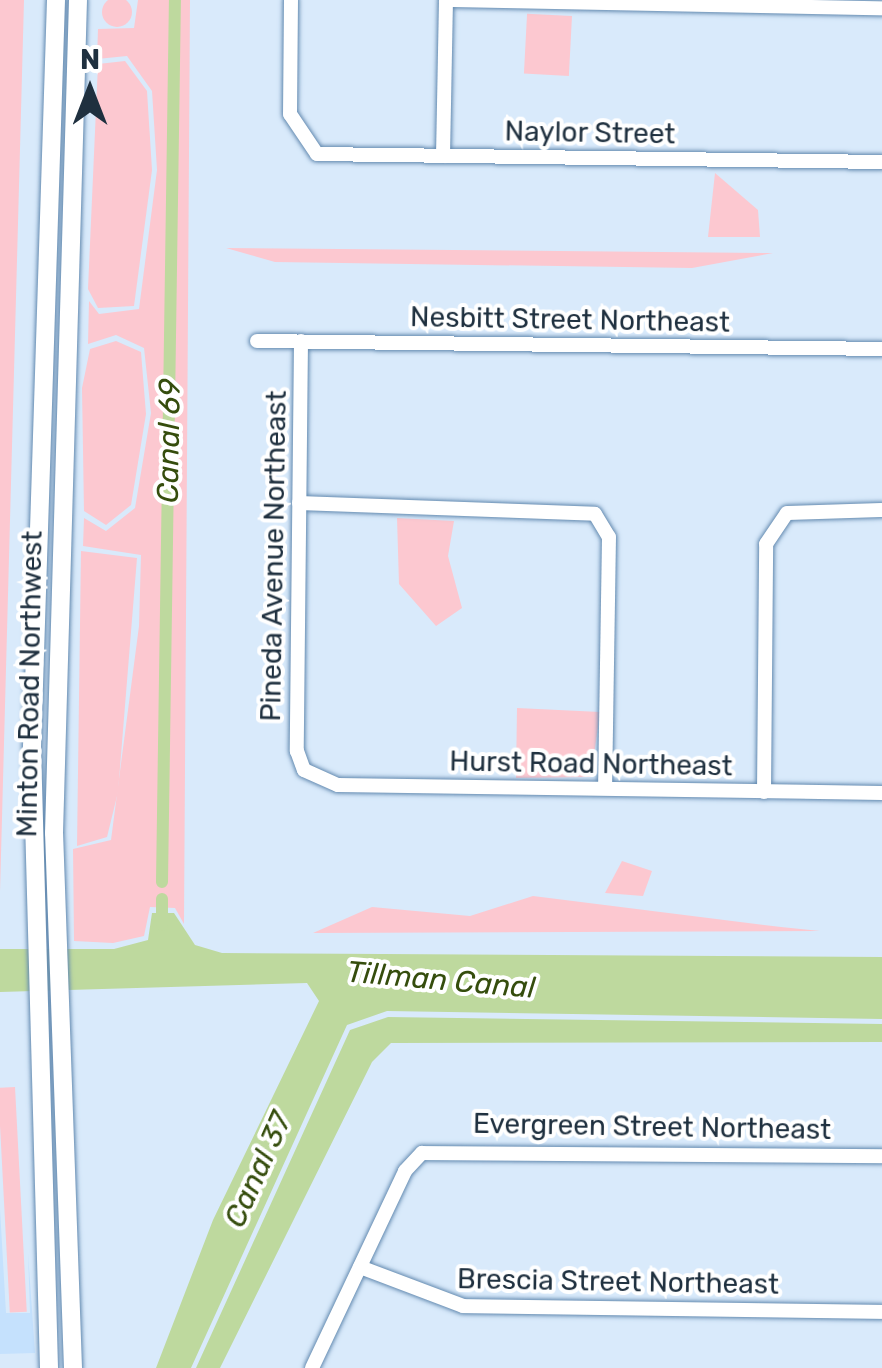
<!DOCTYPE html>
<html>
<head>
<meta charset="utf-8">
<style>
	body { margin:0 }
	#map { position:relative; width:882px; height:1368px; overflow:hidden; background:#d9eafb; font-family:Rubik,sans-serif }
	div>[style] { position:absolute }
	.built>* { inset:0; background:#c5e1fd }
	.green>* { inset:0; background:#fcc8d0; transform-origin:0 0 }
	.round { border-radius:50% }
	.water>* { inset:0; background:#bed99e }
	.canal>* { height:12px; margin:-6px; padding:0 6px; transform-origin:6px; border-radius:6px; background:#bed99e }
	.roads { filter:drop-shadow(0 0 2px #638ab0) drop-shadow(0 0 2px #638ab0) }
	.minor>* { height:14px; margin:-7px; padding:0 7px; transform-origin:7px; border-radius:7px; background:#fff }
	.major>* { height:18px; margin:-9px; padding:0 9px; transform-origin:9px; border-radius:9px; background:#fff }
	span { translate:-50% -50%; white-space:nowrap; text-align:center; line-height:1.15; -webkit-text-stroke:8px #fff; paint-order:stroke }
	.street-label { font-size:28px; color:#1f303f }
	.water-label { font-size:30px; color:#354d0d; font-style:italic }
	.north { position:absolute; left:40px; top:40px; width:100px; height:100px; -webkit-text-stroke:8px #fff; paint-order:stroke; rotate:0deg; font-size:28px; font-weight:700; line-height:40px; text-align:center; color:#1f303f }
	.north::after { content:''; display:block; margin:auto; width:35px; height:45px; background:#1f303f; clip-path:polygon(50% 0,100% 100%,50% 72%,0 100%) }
</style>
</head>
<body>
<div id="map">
	<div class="built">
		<i style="clip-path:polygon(0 1209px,6px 1313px,30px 1313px,28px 1253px,35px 1353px,0 1354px)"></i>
	</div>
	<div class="green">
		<i class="round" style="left:102px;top:-3px;width:30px;height:30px"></i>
		<i style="clip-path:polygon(0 0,24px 0,0 892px)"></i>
		<i style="clip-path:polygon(138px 0,190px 0,184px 924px,175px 908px,150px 907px,144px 936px,113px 943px,74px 941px,73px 849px,111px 840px,139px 626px,141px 555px,83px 546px,84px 518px,106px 531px,135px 508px,151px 413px,144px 348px,116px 335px,88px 344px,89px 301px,99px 314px,139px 309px,157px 170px,152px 91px,127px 56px,97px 59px,98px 29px,134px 28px)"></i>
		<i style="left:572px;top:16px;width:60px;height:45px;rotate:93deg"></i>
		<i style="clip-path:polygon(125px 61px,147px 91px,152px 170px,134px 306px,98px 308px,88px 289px,98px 64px)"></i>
		<i style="clip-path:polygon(715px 173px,758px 210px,760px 237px,708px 237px)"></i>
		<i style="clip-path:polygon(226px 248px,773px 253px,692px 268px,275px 262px)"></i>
		<i style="clip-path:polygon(116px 341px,141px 352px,146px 414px,131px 505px,106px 525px,84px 511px,82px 388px,90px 349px)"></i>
		<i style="clip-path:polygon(397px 518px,454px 521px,448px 556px,462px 608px,436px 626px,399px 584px)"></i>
		<i style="clip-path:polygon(81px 551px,137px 558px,118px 792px,107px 837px,77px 846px)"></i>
		<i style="clip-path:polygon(517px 708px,600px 712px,591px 777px,516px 778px)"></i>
		<i style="clip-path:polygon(622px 861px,652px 871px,643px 896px,605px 893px)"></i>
		<i style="clip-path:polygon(533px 896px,781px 927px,820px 931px,313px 933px,372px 907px,470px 916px)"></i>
		<i style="left:15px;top:1087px;width:225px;height:17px;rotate:87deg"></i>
	</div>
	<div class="water">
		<i style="clip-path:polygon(152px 913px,174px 913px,195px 945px,222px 953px,882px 957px,882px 1019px,387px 1011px,347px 1025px,191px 1368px,156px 1368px,213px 1220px,319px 1001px,307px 983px,0 992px,0 949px,114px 949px,148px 940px)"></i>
		<i style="clip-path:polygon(388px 1017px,882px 1024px,882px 1042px,391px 1043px,372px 1062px,220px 1368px,196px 1368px,350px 1030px)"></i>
	</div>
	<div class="canal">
		<i style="left:162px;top:882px;width:882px;rotate:-89.16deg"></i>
		<i style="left:162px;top:925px;width:26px;rotate:-90deg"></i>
	</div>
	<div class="roads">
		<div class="minor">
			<i style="left:291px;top:0;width:114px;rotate:90.5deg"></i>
			<i style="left:290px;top:114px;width:48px;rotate:56deg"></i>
			<i style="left:317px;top:154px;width:565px;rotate:0.81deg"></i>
			<i style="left:443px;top:156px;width:156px;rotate:-88.9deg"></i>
			<i style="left:446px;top:0;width:436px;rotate:1.1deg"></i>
			<i style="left:257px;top:341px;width:625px;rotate:0.73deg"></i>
			<i style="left:301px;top:341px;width:410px;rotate:90.6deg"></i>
			<i style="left:297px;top:751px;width:20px;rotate:70deg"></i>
			<i style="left:304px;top:770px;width:37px;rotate:24deg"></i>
			<i style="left:338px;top:785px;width:544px;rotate:0.84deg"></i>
			<i style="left:299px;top:503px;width:296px;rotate:2.1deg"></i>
			<i style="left:595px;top:514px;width:27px;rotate:59deg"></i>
			<i style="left:609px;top:537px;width:251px;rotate:90.9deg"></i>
			<i style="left:764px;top:792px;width:248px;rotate:-89.5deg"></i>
			<i style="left:766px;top:544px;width:37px;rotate:-56deg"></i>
			<i style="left:787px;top:513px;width:95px;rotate:-1.8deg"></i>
			<i style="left:360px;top:1267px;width:110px;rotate:20.7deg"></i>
			<i style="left:463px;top:1306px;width:419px;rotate:0.8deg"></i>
			<i style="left:312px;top:1368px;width:218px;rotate:-64.7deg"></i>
			<i style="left:405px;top:1171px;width:25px;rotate:-47deg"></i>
			<i style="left:422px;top:1153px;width:460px;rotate:0.4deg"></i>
		</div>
		<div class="major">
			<i style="left:49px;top:1368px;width:621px;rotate:-91.57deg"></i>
			<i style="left:32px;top:747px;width:747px;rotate:-88.16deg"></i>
			<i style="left:73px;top:1368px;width:535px;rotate:-92.03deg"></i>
			<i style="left:54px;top:833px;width:833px;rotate:-88.35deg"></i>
		</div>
	</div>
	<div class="street-label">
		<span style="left:590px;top:133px;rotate:1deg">Naylor Street</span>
		<span style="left:570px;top:320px;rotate:1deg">Nesbitt Street Northeast</span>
		<span style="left:274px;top:556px;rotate:-89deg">Pineda Avenue Northeast</span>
		<span style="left:30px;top:684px;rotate:-89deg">Minton Road Northwest</span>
		<span style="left:591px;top:764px;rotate:1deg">Hurst Road Northeast</span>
		<span style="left:652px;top:1127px;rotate:1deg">Evergreen Street Northeast</span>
		<span style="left:618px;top:1282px;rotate:1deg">Brescia Street Northeast</span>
	</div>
	<div class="water-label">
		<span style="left:169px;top:441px;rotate:-89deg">Canal 69</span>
		<span style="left:441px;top:980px;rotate:5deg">Tillman Canal</span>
		<span style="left:258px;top:1170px;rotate:-66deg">Canal 37</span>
	</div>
	<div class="north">N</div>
</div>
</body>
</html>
